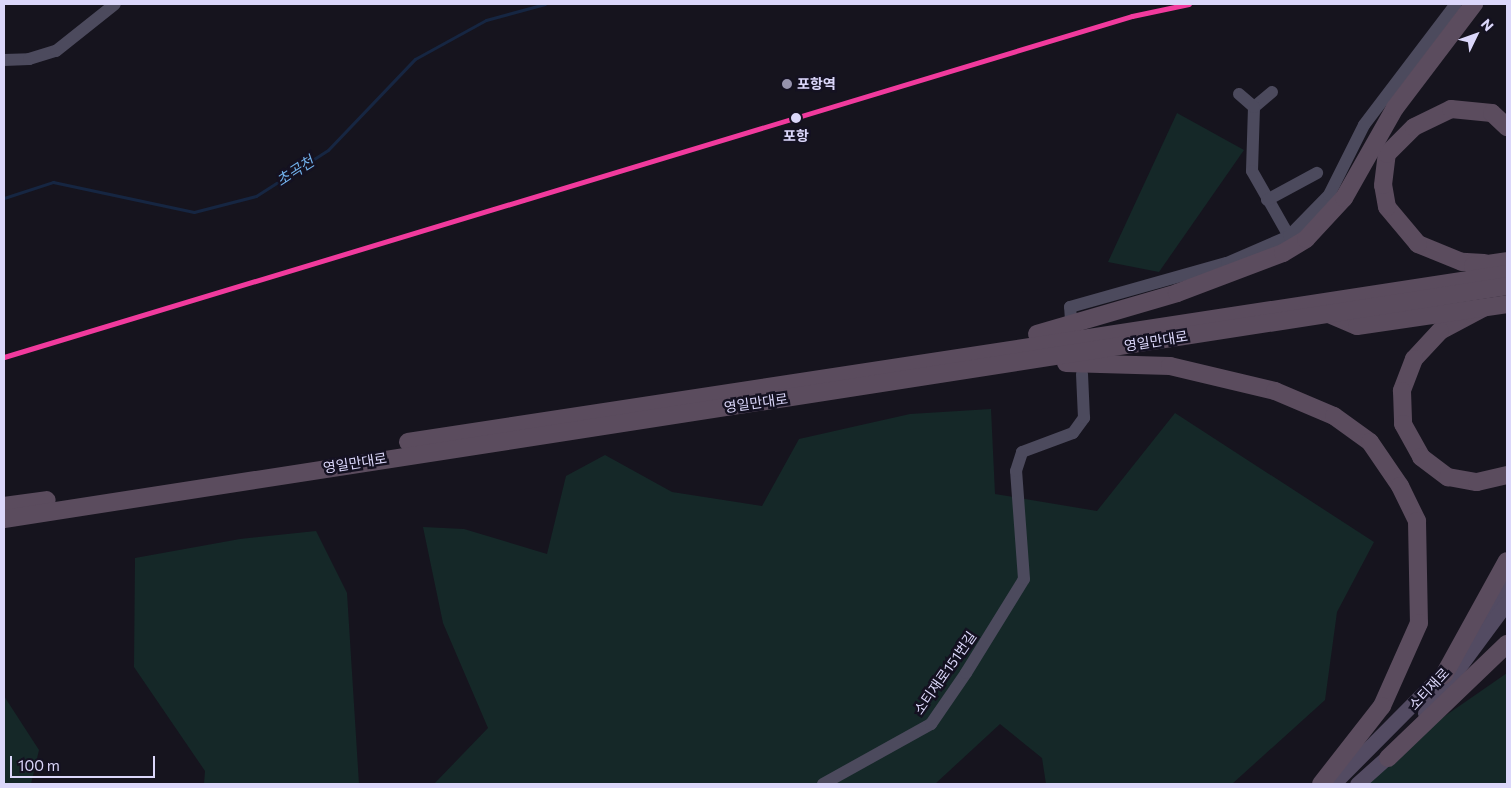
<!DOCTYPE html>
<html>
<head>
<meta charset="utf-8">
<style>
	body { margin:0 }
	#map { position:relative; width:1511px; height:788px; overflow:hidden; background:#16141e; font-family:Commissioner,"Noto Sans KR",sans-serif }
	div>[style] { position:absolute }
	.green>* { inset:0; background:#152828 }
	.stream>* { height:3px; margin:-1.5px; padding:0 1.5px; transform-origin:1.5px; border-radius:1.5px; background:#162642 }
	.minor>* { height:12px; margin:-6px; padding:0 6px; transform-origin:6px; border-radius:6px; background:#4c4a5d }
	.major>* { height:15px; margin:-7.5px; padding:0 7.5px; transform-origin:7.5px; border-radius:7.5px; background:#534b62 }
	.highway>* { height:18px; margin:-9px; padding:0 9px; transform-origin:9px; border-radius:9px; background:#5b4c5e }
	.rail-1>* { height:5px; margin:-2.5px; padding:0 2.5px; transform-origin:2.5px; border-radius:2.5px; background:#f13a9d }
	.dots>* { width:14px; height:14px; translate:-50% -50%; box-sizing:border-box; border:2px solid #141121; border-radius:50% }
	span { translate:-50% -50%; white-space:nowrap; text-align:center; line-height:1.15; -webkit-text-stroke:5px #141121; paint-order:stroke }
	.poi-label { font-size:14px; color:#dbd7fa; font-weight:700 }
	.left { translate:0 -50%; text-align:left }
	.stop-label { font-size:14px; color:#dbd7fa; font-weight:700 }
	.street-label { font-size:14px; color:#dbd7fa }
	.water-label { font-size:15px; color:#72b2ec; font-style:italic }
	.frame { position:absolute; inset:0; border:5px solid #dbd7fa; pointer-events:none }
	.north { position:absolute; left:1451px; top:10px; width:50px; height:50px; -webkit-text-stroke:4px #141121; paint-order:stroke; rotate:48deg; font-size:14px; font-weight:700; line-height:20px; text-align:center; color:#dbd7fa }
	.north::after { content:''; display:block; margin:auto; width:18px; height:22px; background:#dbd7fa; clip-path:polygon(50% 0,100% 100%,50% 72%,0 100%) }
	.scale { position:absolute; left:10px; top:756px; width:145px; height:22px; box-sizing:border-box; border:2px solid #dbd7fa; border-top:0; padding-left:6px; font-size:15px; line-height:18px; white-space:nowrap; color:#dbd7fa; -webkit-text-stroke:4px #141121; paint-order:stroke }
</style>
</head>
<body>
<div id="map">
	<div class="green">
		<i style="clip-path:polygon(1177px 113px,1244px 150px,1159px 272px,1108px 262px)"></i>
		<i style="clip-path:polygon(991px 409px,995px 494px,1097px 511px,1175px 413px,1374px 542px,1337px 612px,1325px 700px,1232px 784px,1046px 784px,1042px 758px,1000px 724px,935px 784px,434px 784px,488px 728px,443px 623px,423px 527px,464px 529px,547px 554px,566px 476px,605px 455px,672px 492px,762px 506px,799px 439px,910px 414px)"></i>
		<i style="clip-path:polygon(316px 531px,347px 593px,359px 784px,204px 784px,205px 771px,134px 667px,135px 558px,240px 539px)"></i>
		<i style="clip-path:polygon(1507px 673px,1507px 784px,1355px 784px,1416px 736px)"></i>
		<i style="clip-path:polygon(4px 696px,39px 750px,31px 784px,4px 784px)"></i>
	</div>
	<div class="stream">
		<i style="left:4px;top:198px;width:52px;rotate:-18.1deg"></i>
		<i style="left:53px;top:182px;width:144px;rotate:12deg"></i>
		<i style="left:194px;top:212px;width:64px;rotate:-14.5deg"></i>
		<i style="left:256px;top:196px;width:85px;rotate:-32.6deg"></i>
		<i style="left:328px;top:150px;width:126px;rotate:-46.3deg"></i>
		<i style="left:415px;top:59px;width:81px;rotate:-28.8deg"></i>
		<i style="left:486px;top:20px;width:61px;rotate:-15.2deg"></i>
	</div>
	<div class="minor">
		<i style="left:4px;top:60px;width:25px;rotate:-2deg"></i>
		<i style="left:29px;top:59px;width:28px;rotate:-17deg"></i>
		<i style="left:56px;top:51px;width:75px;rotate:-38.5deg"></i>
		<i style="left:1272px;top:92px;width:23px;rotate:140deg"></i>
		<i style="left:1254px;top:107px;width:64px;rotate:91.8deg"></i>
		<i style="left:1252px;top:171px;width:75px;rotate:60.4deg"></i>
		<i style="left:1239px;top:94px;width:20px;rotate:41deg"></i>
		<i style="left:1267px;top:200px;width:57px;rotate:-28.4deg"></i>
		<i style="left:1071px;top:320px;width:13px;rotate:-94deg"></i>
		<i style="left:1070px;top:307px;width:163px;rotate:-15.7deg"></i>
		<i style="left:1227px;top:263px;width:68px;rotate:-23.5deg"></i>
		<i style="left:1289px;top:236px;width:57px;rotate:-45.7deg"></i>
		<i style="left:1329px;top:195px;width:78px;rotate:-63.4deg"></i>
		<i style="left:1364px;top:125px;width:152px;rotate:-52.8deg"></i>
		<i style="left:823px;top:784px;width:124px;rotate:-29.1deg"></i>
		<i style="left:931px;top:724px;width:62px;rotate:-55.5deg"></i>
		<i style="left:966px;top:673px;width:110px;rotate:-58.3deg"></i>
		<i style="left:1024px;top:579px;width:108px;rotate:-94.2deg"></i>
		<i style="left:1016px;top:471px;width:20px;rotate:-72deg"></i>
		<i style="left:1022px;top:452px;width:54px;rotate:-20.4deg"></i>
		<i style="left:1073px;top:433px;width:19px;rotate:-54deg"></i>
		<i style="left:1084px;top:418px;width:44px;rotate:-92.6deg"></i>
	</div>
	<div class="major">
		<i style="left:1475px;top:634px;width:64px;rotate:-59.8deg"></i>
		<i style="left:1425px;top:713px;width:138px;rotate:-53.5deg"></i>
		<i style="left:1333px;top:784px;width:166px;rotate:-45.2deg"></i>
		<i style="left:1357px;top:784px;width:51px;rotate:-41.8deg"></i>
	</div>
	<div class="highway">
		<i style="left:1484px;top:263px;width:22px;rotate:-177deg"></i>
		<i style="left:1462px;top:262px;width:48px;rotate:-157.8deg"></i>
		<i style="left:1418px;top:244px;width:48px;rotate:-130deg"></i>
		<i style="left:1387px;top:207px;width:22px;rotate:-100deg"></i>
		<i style="left:1383px;top:185px;width:31px;rotate:-83deg"></i>
		<i style="left:1387px;top:154px;width:38px;rotate:-45deg"></i>
		<i style="left:1414px;top:127px;width:41px;rotate:-25.9deg"></i>
		<i style="left:1451px;top:109px;width:41px;rotate:5.6deg"></i>
		<i style="left:1492px;top:113px;width:21px;rotate:43deg"></i>
		<i style="left:1473px;top:266px;width:34px;rotate:-8deg"></i>
		<i style="left:1483px;top:308px;width:49px;rotate:151.9deg"></i>
		<i style="left:1440px;top:331px;width:38px;rotate:133deg"></i>
		<i style="left:1414px;top:359px;width:34px;rotate:111deg"></i>
		<i style="left:1402px;top:391px;width:33px;rotate:88deg"></i>
		<i style="left:1403px;top:424px;width:38px;rotate:61deg"></i>
		<i style="left:1421px;top:457px;width:34px;rotate:37deg"></i>
		<i style="left:1448px;top:477px;width:29px;rotate:10deg"></i>
		<i style="left:1477px;top:482px;width:31px;rotate:-13deg"></i>
		<i style="left:1331px;top:315px;width:28px;rotate:23deg"></i>
		<i style="left:1357px;top:326px;width:152px;rotate:-8.3deg"></i>
		<i style="left:1037px;top:334px;width:146px;rotate:-16.3deg"></i>
		<i style="left:1177px;top:293px;width:113px;rotate:-20.7deg"></i>
		<i style="left:1283px;top:253px;width:27px;rotate:-31deg"></i>
		<i style="left:1306px;top:239px;width:56px;rotate:-47.2deg"></i>
		<i style="left:1344px;top:198px;width:103px;rotate:-60.5deg"></i>
		<i style="left:1395px;top:108px;width:131px;rotate:-52.8deg"></i>
		<i style="left:1066px;top:363px;width:104px;rotate:1.7deg"></i>
		<i style="left:1170px;top:366px;width:108px;rotate:13.4deg"></i>
		<i style="left:1275px;top:391px;width:64px;rotate:23deg"></i>
		<i style="left:1334px;top:416px;width:44px;rotate:35.8deg"></i>
		<i style="left:1370px;top:442px;width:53px;rotate:55.7deg"></i>
		<i style="left:1400px;top:486px;width:39px;rotate:64deg"></i>
		<i style="left:1417px;top:521px;width:102px;rotate:88.9deg"></i>
		<i style="left:1419px;top:623px;width:91px;rotate:114deg"></i>
		<i style="left:1382px;top:706px;width:99px;rotate:128deg"></i>
		<i style="left:408px;top:442px;width:1112px;rotate:-8.69deg"></i>
		<i style="left:4px;top:506px;width:43px;rotate:-7.9deg"></i>
		<i style="left:4px;top:519px;width:1521px;rotate:-8.81deg"></i>
		<i style="left:1444px;top:675px;width:130px;rotate:-61.1deg"></i>
		<i style="left:1388px;top:758px;width:165px;rotate:-43.8deg"></i>
	</div>
	<div class="rail-1">
		<i style="left:4px;top:357px;width:1178px;rotate:-16.82deg"></i>
		<i style="left:1132px;top:16px;width:58px;rotate:-11.9deg"></i>
	</div>
	<div class="dots">
		<i style="left:787px;top:84px;background:#9693ad"></i>
		<i style="left:796px;top:118px;background:#dbd7fa"></i>
	</div>
	<div class="poi-label">
		<span class="left" style="left:797px;top:84px">포항역</span>
	</div>
	<div class="stop-label">
		<span style="left:796px;top:136px">포항</span>
	</div>
	<div class="street-label">
		<span style="left:1156px;top:341px;rotate:-9deg">영일만대로</span>
		<span style="left:756px;top:403px;rotate:-8deg">영일만대로</span>
		<span style="left:355px;top:463px;rotate:-9deg">영일만대로</span>
		<span style="left:945px;top:673px;rotate:-55deg">소티재로151번길</span>
		<span style="left:1429px;top:689px;rotate:-47deg">소티재로</span>
	</div>
	<div class="water-label">
		<span style="left:295px;top:171px;rotate:-33deg">초곡천</span>
	</div>
	<div class="frame"></div>
	<div class="north">N</div>
	<div class="scale">100 m</div>
</div>
</body>
</html>
